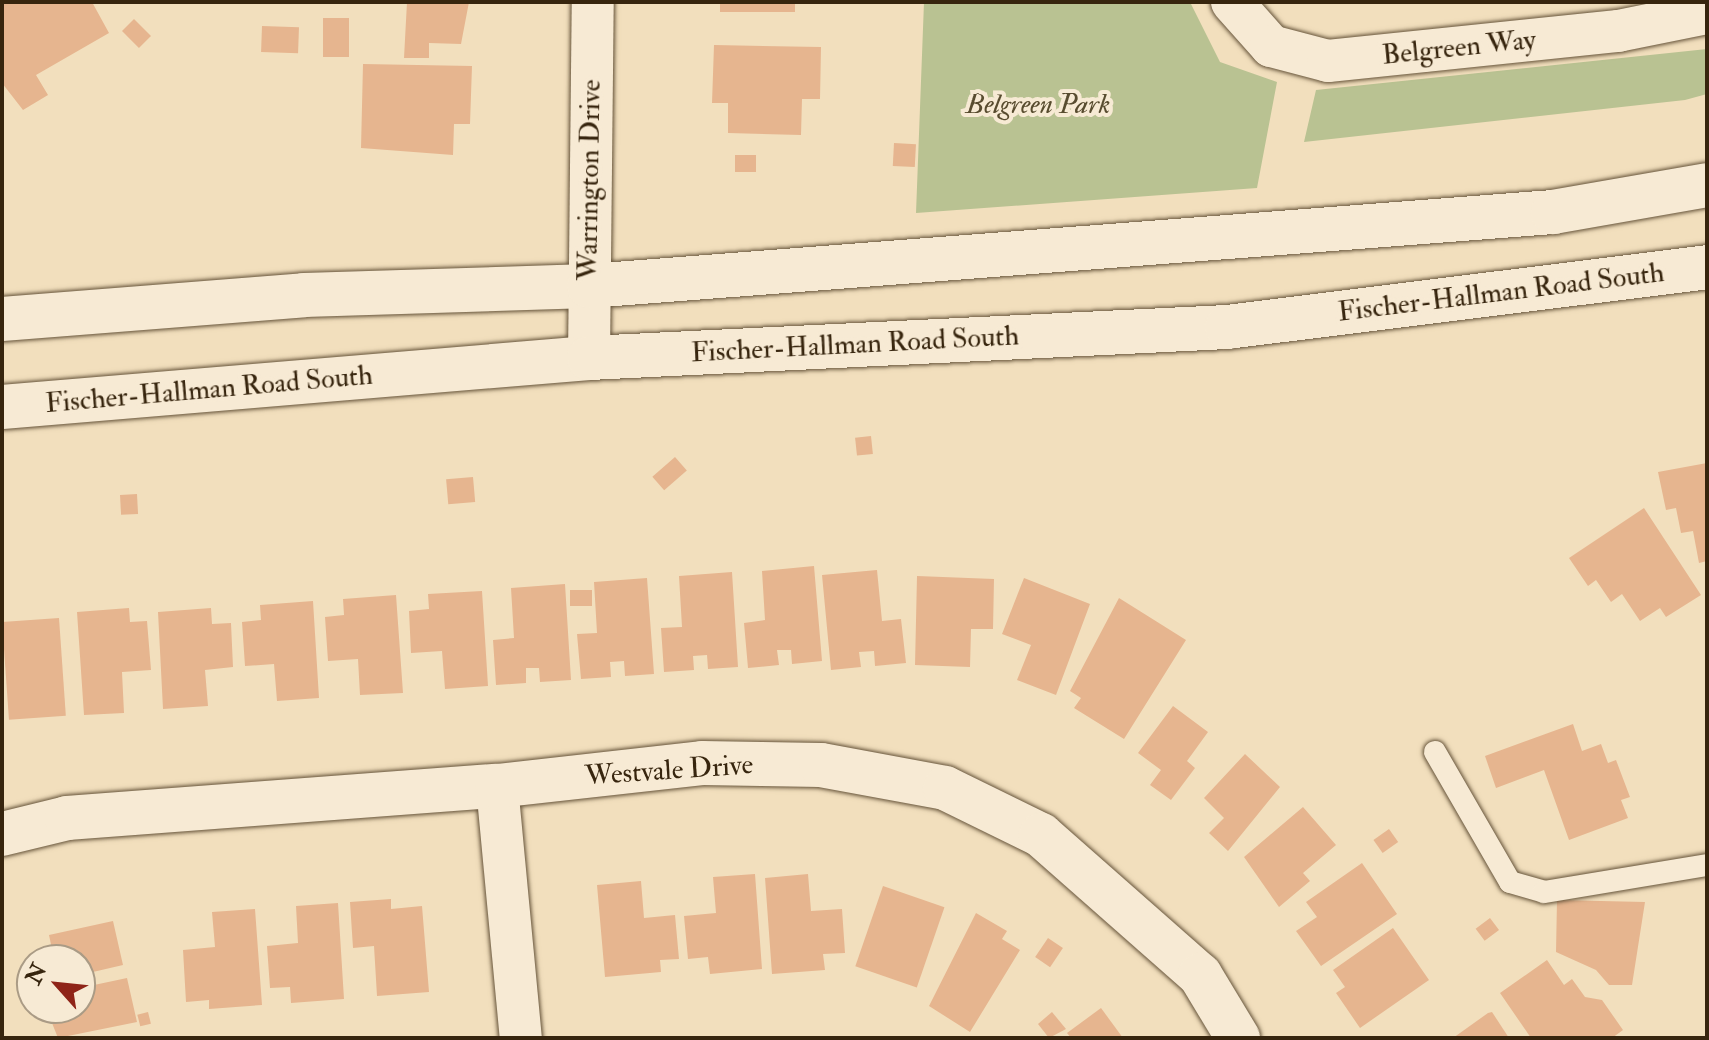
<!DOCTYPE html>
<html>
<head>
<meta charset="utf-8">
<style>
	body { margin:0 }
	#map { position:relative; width:1709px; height:1040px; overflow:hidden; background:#f2dfbd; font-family:"IM FELL Double Pica",serif }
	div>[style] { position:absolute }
	.green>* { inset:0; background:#b9c292 }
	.building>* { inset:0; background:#e6b58f; transform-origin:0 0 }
	.roads { filter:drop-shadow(0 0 2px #66543a) drop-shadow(0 0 2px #66543a) }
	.service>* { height:22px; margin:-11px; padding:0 11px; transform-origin:11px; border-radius:11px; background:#f7ead4 }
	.minor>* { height:42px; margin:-21px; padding:0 21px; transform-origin:21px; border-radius:21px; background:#f7ead4 }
	.tertiary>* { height:44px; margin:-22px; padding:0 22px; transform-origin:22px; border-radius:22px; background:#f7ead4 }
	.secondary>* { height:44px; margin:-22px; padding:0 22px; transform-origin:22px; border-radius:22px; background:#f7ead4 }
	span { translate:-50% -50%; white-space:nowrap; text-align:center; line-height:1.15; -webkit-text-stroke:8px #f7ead4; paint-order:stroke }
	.street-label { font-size:28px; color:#37250e }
	.park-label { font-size:28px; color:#584c2f; font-style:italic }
	.frame { position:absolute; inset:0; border:4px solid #37250e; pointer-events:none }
	.north { position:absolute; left:16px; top:944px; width:80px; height:80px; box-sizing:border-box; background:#f7ead4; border:2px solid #aa9b85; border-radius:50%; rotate:297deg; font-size:22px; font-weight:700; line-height:32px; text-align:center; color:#37250e }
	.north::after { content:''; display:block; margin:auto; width:28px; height:36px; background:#8f2418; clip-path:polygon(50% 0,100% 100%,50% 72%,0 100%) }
</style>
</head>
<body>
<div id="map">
	<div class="green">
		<i style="clip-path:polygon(924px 2px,1190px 2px,1220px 62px,1277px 82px,1257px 188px,916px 213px)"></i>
		<i style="clip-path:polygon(1707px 49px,1707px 94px,1685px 100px,1304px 142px,1316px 90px)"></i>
	</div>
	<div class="building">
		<i style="clip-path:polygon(2px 2px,92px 2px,109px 33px,36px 75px,48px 95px,23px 110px,2px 83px)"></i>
		<i style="clip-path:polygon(407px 2px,469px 2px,461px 44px,429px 43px,429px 58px,404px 58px)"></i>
		<i style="left:720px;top:2px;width:75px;height:10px"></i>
		<i style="left:323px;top:18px;width:26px;height:39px"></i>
		<i style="left:134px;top:19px;width:24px;height:17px;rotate:45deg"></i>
		<i style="left:262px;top:26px;width:37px;height:26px;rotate:2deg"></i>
		<i style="clip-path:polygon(714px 45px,821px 47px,820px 99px,802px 99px,801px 135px,728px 133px,728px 103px,712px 103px)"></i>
		<i style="clip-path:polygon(363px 64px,472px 66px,470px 124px,454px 124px,453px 155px,361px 148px)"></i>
		<i style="left:894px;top:143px;width:22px;height:23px;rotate:3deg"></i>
		<i style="left:735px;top:155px;width:21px;height:17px"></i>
		<i style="left:871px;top:436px;width:18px;height:16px;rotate:84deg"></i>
		<i style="left:675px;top:457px;width:18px;height:30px;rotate:49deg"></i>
		<i style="clip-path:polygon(1707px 463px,1707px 561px,1699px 563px,1693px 531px,1681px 533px,1676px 508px,1666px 510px,1658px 472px)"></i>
		<i style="left:473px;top:477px;width:25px;height:27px;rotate:85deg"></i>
		<i style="left:137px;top:494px;width:20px;height:17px;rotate:87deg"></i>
		<i style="clip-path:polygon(1644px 508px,1701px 595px,1666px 617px,1660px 608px,1640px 621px,1622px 594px,1611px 602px,1596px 580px,1588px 586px,1569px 558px)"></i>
		<i style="clip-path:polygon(814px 566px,822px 661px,792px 664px,791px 650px,777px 650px,779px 665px,748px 668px,744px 623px,765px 620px,762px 571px)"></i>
		<i style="clip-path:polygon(877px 570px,882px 621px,901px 619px,906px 663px,875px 666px,874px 651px,859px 652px,861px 667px,831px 670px,822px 575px)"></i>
		<i style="clip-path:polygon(732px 572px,738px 667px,708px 669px,707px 655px,693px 656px,694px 670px,664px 672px,661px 628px,682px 627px,679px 576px)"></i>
		<i style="clip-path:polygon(917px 576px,994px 579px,993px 629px,971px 629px,970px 667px,915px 665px)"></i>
		<i style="clip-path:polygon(647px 578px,654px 674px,625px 676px,624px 661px,610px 662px,611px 677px,581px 679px,577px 634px,597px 633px,594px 582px)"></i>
		<i style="clip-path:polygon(1024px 578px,1090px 604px,1056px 695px,1017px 680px,1031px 645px,1002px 634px)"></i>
		<i style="clip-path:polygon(565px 584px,571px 680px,540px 682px,539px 668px,526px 668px,526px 683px,496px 685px,493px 640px,514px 638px,511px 588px)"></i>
		<i style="left:592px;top:590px;width:16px;height:22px;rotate:90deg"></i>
		<i style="clip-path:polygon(482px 591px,488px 686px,445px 689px,442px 651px,411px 653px,409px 611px,429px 609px,428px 594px)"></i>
		<i style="clip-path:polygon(396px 595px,403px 693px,360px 695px,358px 659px,328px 661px,325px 617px,344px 615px,343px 599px)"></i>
		<i style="clip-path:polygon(1119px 598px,1186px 640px,1124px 739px,1074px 708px,1081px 698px,1070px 691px)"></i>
		<i style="clip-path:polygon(313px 601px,319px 698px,277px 701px,274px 664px,245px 666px,242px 622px,261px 620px,260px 605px)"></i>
		<i style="clip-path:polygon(129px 608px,130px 622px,147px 621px,151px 670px,122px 672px,124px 713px,84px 715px,77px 612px)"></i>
		<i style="clip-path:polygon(211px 608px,212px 624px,231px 623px,233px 667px,205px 670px,208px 706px,163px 709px,158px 612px)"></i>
		<i style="left:59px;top:618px;width:98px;height:57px;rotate:86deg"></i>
		<i style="clip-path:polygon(1173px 706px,1208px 732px,1187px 761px,1195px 768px,1171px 800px,1150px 785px,1161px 770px,1138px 753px)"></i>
		<i style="clip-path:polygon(1573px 724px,1582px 751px,1601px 744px,1608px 763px,1616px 760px,1630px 797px,1621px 800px,1628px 818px,1569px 840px,1544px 770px,1496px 788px,1485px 756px)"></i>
		<i style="clip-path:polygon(1245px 754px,1280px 787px,1228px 851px,1209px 833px,1224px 818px,1204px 798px)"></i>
		<i style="clip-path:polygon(1303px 807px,1336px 845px,1303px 873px,1310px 881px,1279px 907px,1244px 857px)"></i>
		<i style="left:1389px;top:829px;width:16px;height:19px;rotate:55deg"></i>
		<i style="clip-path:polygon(1362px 863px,1397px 914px,1321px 966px,1296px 931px,1317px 917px,1306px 902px)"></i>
		<i style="clip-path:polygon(755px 874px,762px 969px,710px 974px,708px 957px,688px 959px,684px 916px,716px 913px,713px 877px)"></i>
		<i style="clip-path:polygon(808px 874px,811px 911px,842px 909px,845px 953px,823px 954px,825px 970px,772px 974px,765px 878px)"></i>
		<i style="clip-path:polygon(641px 881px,644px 918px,675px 915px,679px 959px,660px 960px,661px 972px,605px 977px,597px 885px)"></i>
		<i style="left:883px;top:886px;width:65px;height:85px;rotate:19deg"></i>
		<i style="clip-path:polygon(391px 899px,391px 909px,422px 906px,429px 992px,377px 996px,374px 946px,353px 948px,350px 902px)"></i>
		<i style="clip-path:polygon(1557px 900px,1645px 902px,1632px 985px,1609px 985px,1596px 970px,1556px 952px)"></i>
		<i style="clip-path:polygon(338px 903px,344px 999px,291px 1003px,290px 987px,270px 988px,267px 946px,298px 943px,296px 906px)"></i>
		<i style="clip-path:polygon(255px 909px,262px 1005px,209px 1009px,209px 1000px,186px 1002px,183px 950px,215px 947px,212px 912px)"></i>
		<i style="clip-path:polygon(976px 913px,1007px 931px,1002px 939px,1020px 950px,970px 1032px,929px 1006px)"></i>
		<i style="left:1490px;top:918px;width:15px;height:18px;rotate:53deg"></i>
		<i style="clip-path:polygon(113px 921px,123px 965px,80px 975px,80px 960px,32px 960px,53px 954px,49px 935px)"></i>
		<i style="clip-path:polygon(1393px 928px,1429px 980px,1360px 1028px,1336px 993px,1345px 987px,1333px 970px)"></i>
		<i style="left:1048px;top:938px;width:18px;height:23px;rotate:34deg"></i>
		<i style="clip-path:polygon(1547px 960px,1564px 985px,1572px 979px,1585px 997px,1602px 1000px,1623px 1030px,1612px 1038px,1531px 1038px,1500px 993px)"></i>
		<i style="clip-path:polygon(127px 978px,137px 1022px,58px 1038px,46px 1008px,80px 1008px,80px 988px)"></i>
		<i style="clip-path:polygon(1101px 1008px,1123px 1038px,1071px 1038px,1067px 1033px)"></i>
		<i style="left:148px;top:1012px;width:12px;height:11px;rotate:76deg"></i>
		<i style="clip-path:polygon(1052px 1012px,1066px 1029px,1049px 1038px,1038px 1024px)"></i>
		<i style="clip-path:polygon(1492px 1012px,1509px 1038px,1453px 1038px,1488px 1013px)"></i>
	</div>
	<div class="roads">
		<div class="service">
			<i style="left:1435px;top:752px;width:150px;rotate:60deg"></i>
			<i style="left:1510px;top:882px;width:35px;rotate:16deg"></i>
			<i style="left:1544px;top:892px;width:165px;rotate:-9.4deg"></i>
		</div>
		<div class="minor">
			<i style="left:1232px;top:2px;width:59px;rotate:48.4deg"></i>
			<i style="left:1271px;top:46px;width:59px;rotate:14.7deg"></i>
			<i style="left:1328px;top:61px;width:292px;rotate:-5.9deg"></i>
			<i style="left:1618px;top:31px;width:91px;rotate:-11.4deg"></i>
			<i style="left:589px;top:358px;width:356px;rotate:-89.4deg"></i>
			<i style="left:497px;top:786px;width:253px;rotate:84.6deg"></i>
		</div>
		<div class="tertiary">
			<i style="left:2px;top:834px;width:67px;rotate:-13.8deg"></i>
			<i style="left:67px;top:818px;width:431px;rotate:-4.3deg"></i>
			<i style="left:497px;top:786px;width:206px;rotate:-6.4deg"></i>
			<i style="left:702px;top:763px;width:119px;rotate:1deg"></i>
			<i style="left:821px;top:765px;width:126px;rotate:10.5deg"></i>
			<i style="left:945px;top:788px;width:107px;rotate:26.1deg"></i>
			<i style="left:1041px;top:835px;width:212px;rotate:41.4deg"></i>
			<i style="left:1200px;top:975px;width:74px;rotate:58.9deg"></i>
		</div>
		<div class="secondary">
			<i style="left:2px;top:319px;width:303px;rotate:-4.5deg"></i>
			<i style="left:304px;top:295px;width:285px;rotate:-1.8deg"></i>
			<i style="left:589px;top:286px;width:967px;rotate:-4.39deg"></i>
			<i style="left:1553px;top:212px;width:156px;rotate:-9.9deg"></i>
			<i style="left:2px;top:407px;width:589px;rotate:-4.77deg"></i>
			<i style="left:589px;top:358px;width:639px;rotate:-2.78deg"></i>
			<i style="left:1227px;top:327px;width:484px;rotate:-7.1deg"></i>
		</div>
	</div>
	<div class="street-label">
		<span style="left:1459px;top:48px;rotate:-6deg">Belgreen Way</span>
		<span style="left:590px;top:180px;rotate:-89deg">Warrington Drive</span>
		<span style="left:1501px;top:293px;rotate:-7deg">Fischer-Hallman Road South</span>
		<span style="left:855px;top:345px;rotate:-3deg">Fischer-Hallman Road South</span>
		<span style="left:209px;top:390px;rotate:-5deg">Fischer-Hallman Road South</span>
		<span style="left:669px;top:771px;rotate:-4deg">Westvale Drive</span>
	</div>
	<div class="park-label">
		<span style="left:1038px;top:105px">Belgreen Park</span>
	</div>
	<div class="frame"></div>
	<div class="north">N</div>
</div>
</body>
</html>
